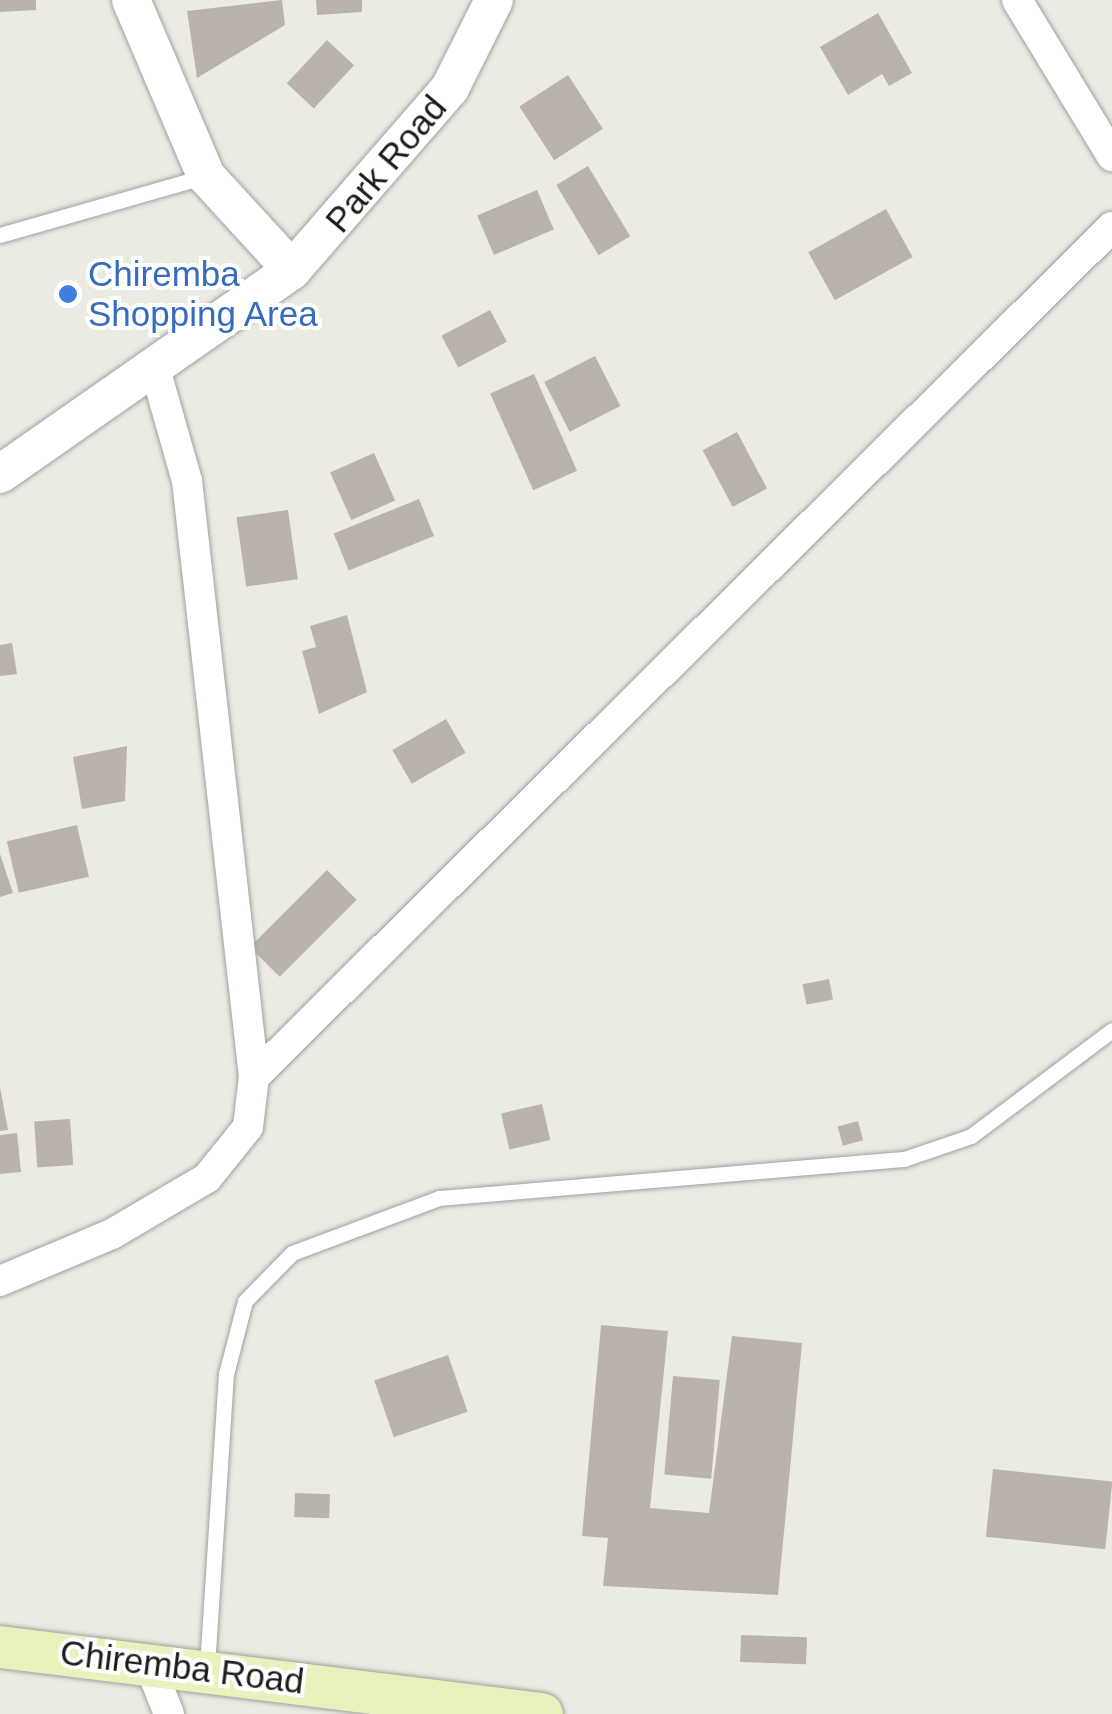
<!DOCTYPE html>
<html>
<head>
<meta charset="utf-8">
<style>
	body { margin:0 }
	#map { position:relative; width:1112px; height:1714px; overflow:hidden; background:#ecebe3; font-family:Helvetica,sans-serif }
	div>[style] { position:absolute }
	.building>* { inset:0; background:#b9b3ac; transform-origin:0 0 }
	.roads { filter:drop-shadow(0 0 2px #a0a0a0) drop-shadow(0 0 2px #a0a0a0) }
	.service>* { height:15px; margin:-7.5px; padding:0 7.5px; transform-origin:7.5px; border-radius:7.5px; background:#fff }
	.minor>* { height:30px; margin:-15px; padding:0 15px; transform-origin:15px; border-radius:15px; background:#fff }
	.tertiary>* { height:38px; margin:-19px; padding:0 19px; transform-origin:19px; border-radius:19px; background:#fff }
	.secondary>* { height:42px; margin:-21px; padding:0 21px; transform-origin:21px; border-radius:21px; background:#e7f2bc }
	.dots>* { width:28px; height:28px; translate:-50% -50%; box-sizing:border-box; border:5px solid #fff; border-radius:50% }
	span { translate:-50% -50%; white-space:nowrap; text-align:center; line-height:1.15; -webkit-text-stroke:8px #fff; paint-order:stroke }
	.street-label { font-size:35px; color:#1c1c1c }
	.shop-label { font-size:35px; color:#366cbe }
	.left { translate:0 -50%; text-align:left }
</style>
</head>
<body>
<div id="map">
	<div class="building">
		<i style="clip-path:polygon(0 0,36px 0,36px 10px,0 12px)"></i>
		<i style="clip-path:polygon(282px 0,285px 25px,197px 78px,187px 11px)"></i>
		<i style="clip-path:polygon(316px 0,362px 0,362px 12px,317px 15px)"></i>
		<i style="clip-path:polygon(878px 13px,912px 73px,889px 86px,882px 74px,848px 95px,820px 47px)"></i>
		<i style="left:327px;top:40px;width:37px;height:59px;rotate:43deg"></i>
		<i style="left:568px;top:75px;width:64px;height:58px;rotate:57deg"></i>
		<i style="left:588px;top:166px;width:82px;height:37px;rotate:59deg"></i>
		<i style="left:537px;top:190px;width:43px;height:65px;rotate:67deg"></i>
		<i style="left:886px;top:209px;width:55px;height:89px;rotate:61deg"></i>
		<i style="left:490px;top:310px;width:36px;height:55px;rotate:62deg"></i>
		<i style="left:595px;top:356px;width:56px;height:57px;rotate:63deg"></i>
		<i style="left:534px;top:374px;width:106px;height:48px;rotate:66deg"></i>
		<i style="left:737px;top:432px;width:64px;height:39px;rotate:62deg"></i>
		<i style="left:374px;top:453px;width:52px;height:48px;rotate:66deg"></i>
		<i style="left:419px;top:499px;width:40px;height:92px;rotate:68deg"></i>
		<i style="left:288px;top:510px;width:70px;height:52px;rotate:82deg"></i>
		<i style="clip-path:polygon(347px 615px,367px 692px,319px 714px,302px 651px,316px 647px,310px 626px)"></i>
		<i style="clip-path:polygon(12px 643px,17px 674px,0 676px,0 645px)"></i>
		<i style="left:446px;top:719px;width:39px;height:62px;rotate:60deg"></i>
		<i style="clip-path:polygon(127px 746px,125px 801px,82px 809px,73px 757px)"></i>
		<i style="left:77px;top:825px;width:53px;height:72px;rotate:77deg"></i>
		<i style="clip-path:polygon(0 854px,13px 893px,0 897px)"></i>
		<i style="left:327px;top:870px;width:42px;height:109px;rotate:45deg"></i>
		<i style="left:829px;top:979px;width:21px;height:27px;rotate:79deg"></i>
		<i style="clip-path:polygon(0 1087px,8px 1130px,0 1131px)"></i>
		<i style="left:542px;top:1104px;width:37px;height:42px;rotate:77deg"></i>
		<i style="left:70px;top:1119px;width:46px;height:36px;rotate:86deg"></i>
		<i style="left:858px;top:1121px;width:20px;height:21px;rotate:75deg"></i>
		<i style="clip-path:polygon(17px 1133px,21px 1172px,0 1174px,0 1135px)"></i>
		<i style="clip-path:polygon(601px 1325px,668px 1331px,650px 1508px,709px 1513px,732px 1336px,802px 1343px,778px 1595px,603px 1586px,608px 1538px,582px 1536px)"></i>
		<i style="left:448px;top:1355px;width:60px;height:78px;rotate:71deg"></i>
		<i style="left:673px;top:1376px;width:47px;height:99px;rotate:5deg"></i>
		<i style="left:993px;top:1469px;width:120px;height:68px;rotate:6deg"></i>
		<i style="left:295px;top:1493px;width:35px;height:24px;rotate:2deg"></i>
		<i style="left:741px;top:1635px;width:66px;height:27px;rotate:2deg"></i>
	</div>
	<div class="roads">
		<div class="service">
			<i style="left:0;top:235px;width:214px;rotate:-16deg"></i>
			<i style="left:207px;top:1667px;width:294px;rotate:-86.3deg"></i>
			<i style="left:226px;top:1374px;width:75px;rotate:-75.4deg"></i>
			<i style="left:245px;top:1301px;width:67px;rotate:-45.6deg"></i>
			<i style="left:292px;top:1253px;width:157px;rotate:-20.5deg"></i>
			<i style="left:439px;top:1198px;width:467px;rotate:-4.8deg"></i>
			<i style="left:904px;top:1159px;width:71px;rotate:-18.9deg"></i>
			<i style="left:971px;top:1136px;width:176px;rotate:-36.9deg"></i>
		</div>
		<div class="minor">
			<i style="left:1017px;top:0;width:183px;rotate:58.7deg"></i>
			<i style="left:254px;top:1077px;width:1208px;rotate:-44.73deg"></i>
			<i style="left:0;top:1281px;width:121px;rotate:-22.8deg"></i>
			<i style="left:112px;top:1234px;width:110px;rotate:-30.5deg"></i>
			<i style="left:207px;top:1178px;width:65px;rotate:-51.2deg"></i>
			<i style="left:248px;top:1127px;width:50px;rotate:-83.2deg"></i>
			<i style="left:254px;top:1077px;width:600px;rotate:-96.41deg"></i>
			<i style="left:187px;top:481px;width:116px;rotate:-105.9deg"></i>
			<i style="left:148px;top:1661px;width:57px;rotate:68.4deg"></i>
		</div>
		<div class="tertiary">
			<i style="left:131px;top:0;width:191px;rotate:66.9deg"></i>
			<i style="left:206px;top:176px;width:127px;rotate:47.5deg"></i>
			<i style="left:0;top:474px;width:356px;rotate:-34.9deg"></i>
			<i style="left:292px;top:270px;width:241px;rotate:-49deg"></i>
			<i style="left:450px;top:88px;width:98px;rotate:-63.4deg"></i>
		</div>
		<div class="secondary">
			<i style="left:0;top:1647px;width:546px;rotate:7.05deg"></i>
		</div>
	</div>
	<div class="dots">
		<i style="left:68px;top:294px;background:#3f7fe0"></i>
	</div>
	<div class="street-label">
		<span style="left:386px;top:164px;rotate:-50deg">Park Road</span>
		<span style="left:182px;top:1667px;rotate:7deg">Chiremba Road</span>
	</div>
	<div class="shop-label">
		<span class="left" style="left:88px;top:294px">Chiremba<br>Shopping Area</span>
	</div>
</div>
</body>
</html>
